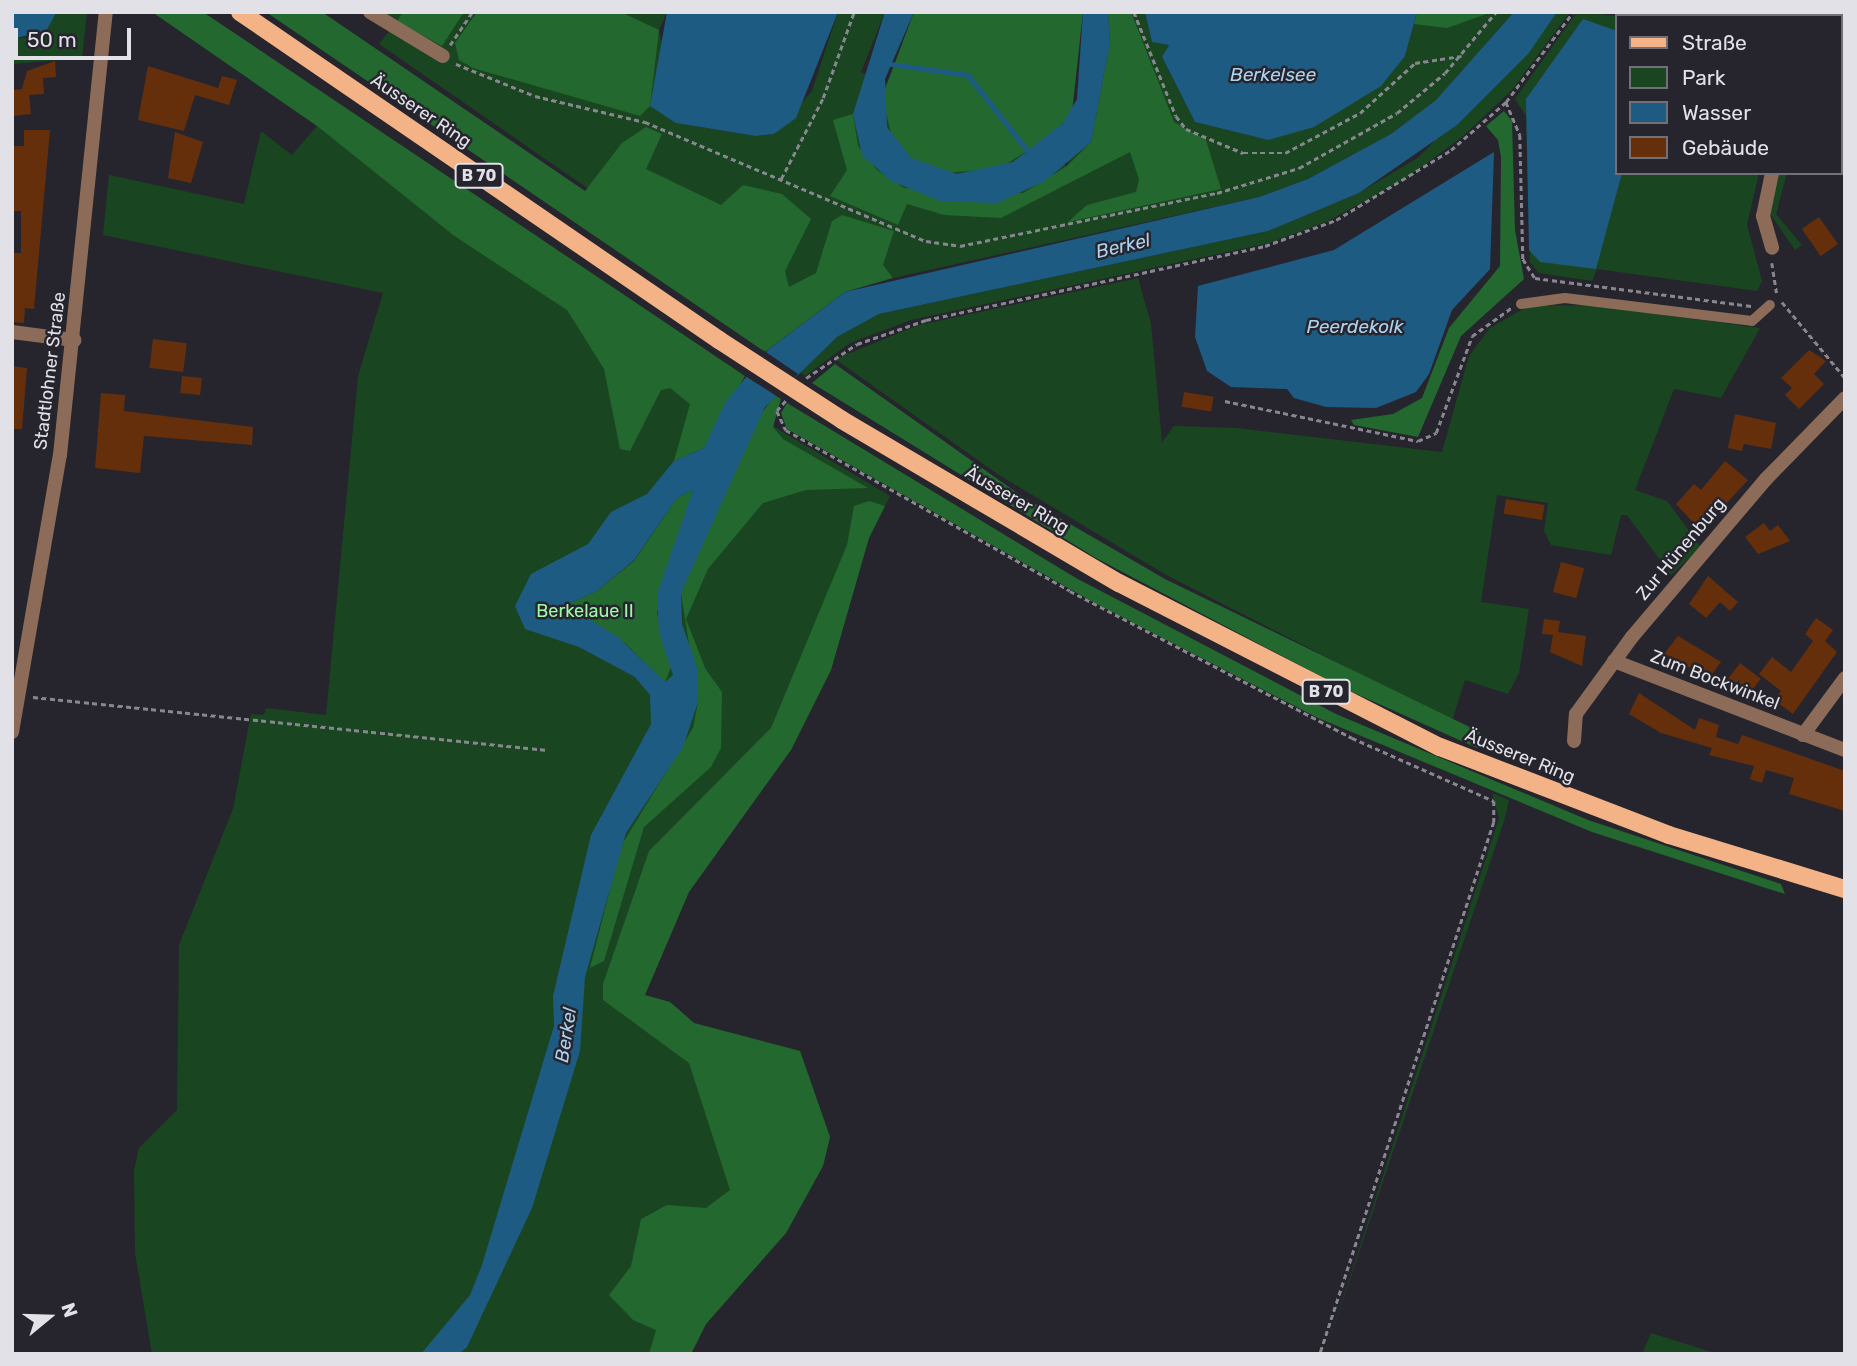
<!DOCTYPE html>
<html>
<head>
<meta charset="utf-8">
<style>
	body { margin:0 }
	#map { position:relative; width:1857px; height:1366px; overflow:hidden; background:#26252e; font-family:Rubik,sans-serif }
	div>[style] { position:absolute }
	.green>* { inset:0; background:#194621 }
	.forest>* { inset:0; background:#22682f }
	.water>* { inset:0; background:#1e5b83 }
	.pier>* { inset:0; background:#26252e }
	.stream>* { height:4.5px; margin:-2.25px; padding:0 2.25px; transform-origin:2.25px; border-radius:2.25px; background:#1e5b83 }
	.building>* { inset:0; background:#652f0c; transform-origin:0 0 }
	.path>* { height:2.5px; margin-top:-1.25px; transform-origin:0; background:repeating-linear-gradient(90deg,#88878f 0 5px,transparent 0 8.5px) }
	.service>* { height:10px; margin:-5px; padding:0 5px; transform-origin:5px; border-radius:5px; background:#8c6c58 }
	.minor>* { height:14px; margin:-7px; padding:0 7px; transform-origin:7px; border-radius:7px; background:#8c6c58 }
	.tertiary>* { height:14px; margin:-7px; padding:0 7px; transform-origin:7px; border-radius:7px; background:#8c6c58 }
	.primary>* { height:18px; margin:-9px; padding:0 9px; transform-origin:9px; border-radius:9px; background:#f4b387 }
	.primary-bridge>* { height:18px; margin:-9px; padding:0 9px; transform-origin:9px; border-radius:9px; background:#f4b387 }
	span { translate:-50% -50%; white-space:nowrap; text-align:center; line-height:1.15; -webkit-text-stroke:5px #26252e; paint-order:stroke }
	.shield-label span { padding:2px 5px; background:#26252e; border:2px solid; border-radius:5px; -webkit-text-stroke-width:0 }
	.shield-label { font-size:16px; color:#e1e1e7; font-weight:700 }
	.street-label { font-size:18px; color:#e1e1e7 }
	.park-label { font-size:18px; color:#9efaa8 }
	.water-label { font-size:19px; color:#add2f0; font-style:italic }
	.frame { position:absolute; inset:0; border:14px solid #e1e1e7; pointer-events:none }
	.legend { position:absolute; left:1615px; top:14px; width:228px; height:161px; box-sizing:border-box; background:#26252e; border:2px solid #717078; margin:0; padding:9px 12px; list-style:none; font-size:21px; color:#e1e1e7 }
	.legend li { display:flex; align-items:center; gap:14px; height:35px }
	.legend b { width:35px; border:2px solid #717078 }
	.north { position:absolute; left:14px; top:1282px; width:70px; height:70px; -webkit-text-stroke:5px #26252e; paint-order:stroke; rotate:71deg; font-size:19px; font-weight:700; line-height:28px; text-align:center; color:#e1e1e7 }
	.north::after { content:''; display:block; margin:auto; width:24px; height:32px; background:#e1e1e7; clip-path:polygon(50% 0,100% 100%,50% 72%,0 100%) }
	.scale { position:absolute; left:14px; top:28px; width:117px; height:32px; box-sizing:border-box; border:4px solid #e1e1e7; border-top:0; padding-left:9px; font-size:21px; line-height:24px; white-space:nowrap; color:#e1e1e7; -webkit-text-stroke:5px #26252e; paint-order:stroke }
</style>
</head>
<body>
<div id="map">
	<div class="green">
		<i style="clip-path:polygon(55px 12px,87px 12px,82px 58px,12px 64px,12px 39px,31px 37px)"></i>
		<i style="clip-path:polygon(384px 12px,667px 12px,659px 30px,676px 123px,756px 136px,775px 134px,812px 91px,838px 12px,885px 12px,861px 72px,1067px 166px,1108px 12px,1145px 12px,1152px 42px,1169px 45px,1162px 58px,1195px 122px,1268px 140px,1405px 56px,1417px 12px,1514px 12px,1436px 100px,1391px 134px,1308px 179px,1259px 197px,893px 278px,886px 269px,781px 322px,379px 44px,397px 21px)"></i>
		<i style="clip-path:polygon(1557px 12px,1570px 12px,1512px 90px,1462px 137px,1405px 179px,1328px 221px,1269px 243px,911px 320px,850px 343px,805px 376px,797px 370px,837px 337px,879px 314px,1268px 231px,1359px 193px,1419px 157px)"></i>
		<i style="clip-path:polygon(1577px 12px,1621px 16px,1617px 173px,1759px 173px,1747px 225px,1762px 281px,1757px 291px,1597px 269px,1592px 281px,1539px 273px,1530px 262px,1526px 116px,1515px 99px)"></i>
		<i style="clip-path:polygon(317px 126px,453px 235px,890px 496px,869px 538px,831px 670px,791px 750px,671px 841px,633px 993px,670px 1002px,694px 1023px,800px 1051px,830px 1137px,823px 1166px,786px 1233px,706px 1324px,691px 1354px,152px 1354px,135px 1253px,134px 1170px,139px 1148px,177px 1110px,179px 945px,233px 809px,251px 714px,264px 715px,266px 708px,326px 715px,358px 376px,383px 293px,103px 235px,109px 175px,244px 204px,261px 131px,292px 155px)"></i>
		<i style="clip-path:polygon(1777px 173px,1787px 173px,1776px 214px,1802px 245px,1795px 250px,1768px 211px)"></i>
		<i style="clip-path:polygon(1138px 278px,1151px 324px,1162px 442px,1174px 426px,1236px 428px,1442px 452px,1469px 356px,1490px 328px,1528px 306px,1589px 305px,1760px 328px,1721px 398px,1674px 389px,1635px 490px,1667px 501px,1701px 547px,1671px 575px,1627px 515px,1621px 515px,1611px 555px,1551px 545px,1544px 531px,1548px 503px,1497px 495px,1481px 602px,1529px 609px,1519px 673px,1508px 694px,1465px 680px,1452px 721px,1168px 576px,999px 475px,835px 359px,919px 325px)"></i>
		<i style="clip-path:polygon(1492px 793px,1509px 800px,1505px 818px,1325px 1354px,1499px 818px)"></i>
		<i style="clip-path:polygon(1651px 1333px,1718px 1354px,1642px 1354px)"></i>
	</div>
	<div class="forest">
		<i style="clip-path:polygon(152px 12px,203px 12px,745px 376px,704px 448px,674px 461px,690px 404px,670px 388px,661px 390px,630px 451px,620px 449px,604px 369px,567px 310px,453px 235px,317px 126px)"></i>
		<i style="clip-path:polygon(266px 12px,322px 12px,585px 191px,622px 143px,646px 127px,662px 134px,646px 169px,721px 205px,743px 185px,782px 194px,811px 219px,785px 271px,789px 287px,816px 273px,832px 221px,842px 215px,894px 231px,883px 265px,893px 278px,845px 292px,765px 352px)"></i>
		<i style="clip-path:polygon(403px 12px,464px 12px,442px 46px,397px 21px)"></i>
		<i style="clip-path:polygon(477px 12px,621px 12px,659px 30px,650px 106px,640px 116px,473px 68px,459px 60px,455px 43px)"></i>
		<i style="clip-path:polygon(914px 12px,1083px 12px,1072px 113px,1050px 137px,998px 169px,943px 173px,911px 158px,893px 141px,882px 97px)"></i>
		<i style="clip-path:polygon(1108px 12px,1131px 12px,1174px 122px,1206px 140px,1221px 189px,1068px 222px,1087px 205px,1136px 192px,1139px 179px,1130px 152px,1001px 218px,944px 215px,907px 204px,898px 225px,830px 196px,847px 170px,833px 120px,853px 114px,858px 146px,877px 170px,904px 188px,1023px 193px,1067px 166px,1091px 142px,1110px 43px)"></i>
		<i style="clip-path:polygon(1417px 12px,1492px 12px,1447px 28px,1414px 24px)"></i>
		<i style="clip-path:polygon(1504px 111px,1512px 121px,1515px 230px,1524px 279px,1461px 336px,1418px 437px,1354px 425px,1351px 420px,1393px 414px,1422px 398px,1449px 328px,1500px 266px,1501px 157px,1498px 140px,1486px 126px)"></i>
		<i style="clip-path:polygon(835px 364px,1020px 495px,1165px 579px,1480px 732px,1477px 748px,1341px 687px,1096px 558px,812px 383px)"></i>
		<i style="clip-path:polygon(775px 395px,781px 399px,773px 427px,783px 439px,868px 488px,806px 490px,763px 503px,708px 569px,686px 619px,705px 668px,722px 692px,721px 748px,711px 767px,644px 827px,604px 961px,590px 968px,621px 846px,693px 728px,698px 702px,681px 593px,749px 430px)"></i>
		<i style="clip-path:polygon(787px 403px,1076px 578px,1336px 714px,1588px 820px,1781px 884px,1785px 894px,1592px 832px,1318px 718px,1093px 602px,787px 429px,781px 413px)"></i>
		<i style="clip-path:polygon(693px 490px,657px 613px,672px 664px,665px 683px,625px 643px,566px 605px,597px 591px,634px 561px,677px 498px)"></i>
		<i style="clip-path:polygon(869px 501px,885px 506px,869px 538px,831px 670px,791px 750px,689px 892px,645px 995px,670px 1002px,694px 1023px,800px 1051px,830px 1137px,823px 1166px,786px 1233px,706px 1324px,691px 1354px,649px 1354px,656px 1330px,633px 1320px,609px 1295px,631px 1266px,641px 1219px,667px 1205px,706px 1208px,730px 1190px,689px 1063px,603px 1000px,603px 984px,649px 851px,771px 728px,847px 545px,854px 506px)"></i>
	</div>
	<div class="water">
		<i style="clip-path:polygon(12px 12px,55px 12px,55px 15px,46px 31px,12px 39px)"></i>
		<i style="clip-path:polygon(667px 12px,838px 12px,796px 118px,774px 134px,756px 136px,676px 123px,650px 106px)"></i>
		<i style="clip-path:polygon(885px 12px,914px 12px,885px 79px,887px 127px,911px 158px,957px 174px,1013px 162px,1063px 123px,1077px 99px,1083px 12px,1108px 12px,1110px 43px,1091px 142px,1045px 181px,997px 203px,940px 201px,891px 181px,862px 155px,853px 114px)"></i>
		<i style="clip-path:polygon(1145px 12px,1417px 12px,1405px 56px,1381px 86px,1314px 127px,1268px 140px,1195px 122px,1162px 57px,1169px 45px,1152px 42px)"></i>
		<i style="clip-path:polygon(evenodd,1514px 12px,1557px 12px,1528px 54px,1457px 125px,1359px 193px,1268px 231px,879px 314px,837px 337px,765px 407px,681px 593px,682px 624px,698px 670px,698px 702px,683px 747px,626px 833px,585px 977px,580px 1051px,532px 1208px,467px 1347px,459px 1354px,421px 1354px,470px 1295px,482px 1265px,554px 1026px,553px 996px,591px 835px,651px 724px,650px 695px,635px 677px,579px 647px,525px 629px,515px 606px,531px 574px,588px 544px,611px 512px,647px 494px,674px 461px,704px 448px,725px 403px,768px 350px,845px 292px,1259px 197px,1308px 179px,1391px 134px,1436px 100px,1514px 12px,693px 490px,657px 594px,659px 632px,673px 675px,665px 682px,618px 637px,566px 605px,597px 591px,634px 560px,677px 498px,693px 490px)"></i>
		<i style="clip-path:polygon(1583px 19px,1617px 31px,1622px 173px,1596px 269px,1540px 262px,1529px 250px,1526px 99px)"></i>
		<i style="clip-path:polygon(1494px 152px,1490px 269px,1452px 310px,1429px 374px,1416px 392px,1376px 408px,1326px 407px,1294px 398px,1287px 389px,1231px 387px,1207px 371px,1195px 337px,1198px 286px,1334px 250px)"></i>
	</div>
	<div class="pier">
		<i style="clip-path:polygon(763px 350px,798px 374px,778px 397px,742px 374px)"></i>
	</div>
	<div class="stream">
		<i style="left:891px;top:64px;width:78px;rotate:8.1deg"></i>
		<i style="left:968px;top:75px;width:97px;rotate:51.7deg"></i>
	</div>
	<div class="building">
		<i style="clip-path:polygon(55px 61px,56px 77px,43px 78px,44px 94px,29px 95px,31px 114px,12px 116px,12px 90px,22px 89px,27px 71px)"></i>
		<i style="clip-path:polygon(148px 66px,218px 88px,222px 76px,237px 80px,229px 105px,195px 95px,184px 131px,138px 120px)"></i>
		<i style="clip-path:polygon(24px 130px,50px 130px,34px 309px,25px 308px,24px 323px,12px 322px,14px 253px,21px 253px,21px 211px,12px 211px,14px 146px,24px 146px)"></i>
		<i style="clip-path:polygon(175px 132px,203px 142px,191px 183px,168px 178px)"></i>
		<i style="left:1819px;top:217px;width:33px;height:21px;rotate:55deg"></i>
		<i style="left:153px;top:339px;width:34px;height:29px;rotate:7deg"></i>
		<i style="clip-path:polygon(1809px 350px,1826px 361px,1814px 374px,1824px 384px,1799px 409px,1785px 395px,1792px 388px,1781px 378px)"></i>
		<i style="clip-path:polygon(12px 366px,27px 368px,22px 429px,12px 429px)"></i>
		<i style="left:182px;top:376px;width:20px;height:17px;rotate:6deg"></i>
		<i style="left:1184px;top:392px;width:30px;height:15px;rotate:9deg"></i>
		<i style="clip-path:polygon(101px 393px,125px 395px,124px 411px,253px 427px,252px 445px,144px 436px,140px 473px,95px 468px)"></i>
		<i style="clip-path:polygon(1735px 414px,1776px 423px,1771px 449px,1744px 444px,1742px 451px,1728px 448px)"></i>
		<i style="clip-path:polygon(1725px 461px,1748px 480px,1701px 531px,1676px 504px,1694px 484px,1701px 490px)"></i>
		<i style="left:1506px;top:499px;width:39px;height:15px;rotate:9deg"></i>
		<i style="clip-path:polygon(1764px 523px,1770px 531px,1778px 525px,1790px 541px,1758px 554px,1745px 537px)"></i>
		<i style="left:1561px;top:562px;width:24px;height:31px;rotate:15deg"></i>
		<i style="clip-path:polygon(1708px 576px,1738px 602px,1730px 611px,1720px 602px,1706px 618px,1689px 604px)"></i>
		<i style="clip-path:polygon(1816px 618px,1833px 630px,1825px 641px,1837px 652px,1793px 714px,1774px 700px,1781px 691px,1759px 674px,1772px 657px,1791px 672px,1813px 641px,1805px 634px)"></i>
		<i style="clip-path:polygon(1544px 619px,1560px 621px,1558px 632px,1586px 636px,1582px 666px,1550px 652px,1553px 635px,1542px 634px)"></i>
		<i style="clip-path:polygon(1678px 636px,1721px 662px,1709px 678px,1664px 654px)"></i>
		<i style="left:1740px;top:663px;width:26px;height:22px;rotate:37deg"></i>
		<i style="clip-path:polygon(1639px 693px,1695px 730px,1699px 718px,1719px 725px,1716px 737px,1738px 744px,1742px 735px,1845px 771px,1845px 811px,1789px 794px,1794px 778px,1766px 770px,1762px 783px,1750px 779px,1754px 766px,1709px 755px,1712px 748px,1661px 733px,1629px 714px)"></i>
	</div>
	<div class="path">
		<i style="left:1134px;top:12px;width:112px;rotate:68deg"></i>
		<i style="left:1176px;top:116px;width:16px;rotate:52deg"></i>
		<i style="left:1186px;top:129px;width:62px;rotate:22.8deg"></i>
		<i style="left:1243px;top:153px;width:42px"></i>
		<i style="left:1285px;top:153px;width:85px;rotate:-28.1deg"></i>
		<i style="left:1360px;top:113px;width:74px;rotate:-42.3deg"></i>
		<i style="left:1415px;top:63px;width:47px;rotate:-8.7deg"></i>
		<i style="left:450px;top:45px;width:40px;rotate:-56deg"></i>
		<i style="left:456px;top:64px;width:85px;rotate:22.1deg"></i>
		<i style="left:535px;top:96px;width:113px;rotate:13.3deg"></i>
		<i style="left:645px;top:122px;width:305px;rotate:23deg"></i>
		<i style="left:926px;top:241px;width:34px;rotate:8deg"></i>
		<i style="left:960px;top:246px;width:262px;rotate:-11.7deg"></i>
		<i style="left:1217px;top:193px;width:86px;rotate:-17deg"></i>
		<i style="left:1299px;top:168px;width:112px;rotate:-29.3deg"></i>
		<i style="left:1397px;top:113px;width:62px;rotate:-39.8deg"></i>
		<i style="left:1445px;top:73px;width:80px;rotate:-50.1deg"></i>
		<i style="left:1506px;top:102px;width:36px;rotate:67deg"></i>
		<i style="left:1520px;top:135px;width:124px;rotate:88.6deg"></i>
		<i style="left:1523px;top:259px;width:22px;rotate:58deg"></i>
		<i style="left:1535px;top:278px;width:218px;rotate:7.4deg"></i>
		<i style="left:781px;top:179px;width:91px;rotate:-62.6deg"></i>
		<i style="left:823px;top:98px;width:91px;rotate:-70.2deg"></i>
		<i style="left:1772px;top:263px;width:30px;rotate:81deg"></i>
		<i style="left:1782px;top:302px;width:99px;rotate:50.3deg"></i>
		<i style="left:806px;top:378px;width:61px;rotate:-33.7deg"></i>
		<i style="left:857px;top:344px;width:73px;rotate:-19.2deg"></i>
		<i style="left:926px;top:320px;width:347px;rotate:-12.3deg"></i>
		<i style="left:1265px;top:246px;width:76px;rotate:-20.1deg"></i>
		<i style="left:1336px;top:220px;width:135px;rotate:-31.3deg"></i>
		<i style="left:1451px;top:150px;width:73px;rotate:-41.1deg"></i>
		<i style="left:1506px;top:102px;width:112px;rotate:-53.3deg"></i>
		<i style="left:786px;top:401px;width:13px;rotate:132deg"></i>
		<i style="left:777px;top:411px;width:21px;rotate:65deg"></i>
		<i style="left:786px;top:430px;width:326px;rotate:29.5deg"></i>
		<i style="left:1070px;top:591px;width:318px;rotate:27.5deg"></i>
		<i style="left:1352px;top:738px;width:155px;rotate:23.9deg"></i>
		<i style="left:1494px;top:801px;width:21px;rotate:90deg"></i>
		<i style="left:1494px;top:822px;width:560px;rotate:108.11deg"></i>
		<i style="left:1225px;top:401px;width:197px;rotate:11.7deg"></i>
		<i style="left:1418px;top:441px;width:20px;rotate:-24deg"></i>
		<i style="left:1436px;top:433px;width:103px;rotate:-69.6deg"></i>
		<i style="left:1472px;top:336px;width:48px;rotate:-35.7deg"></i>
		<i style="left:33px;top:697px;width:517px;rotate:5.89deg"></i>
	</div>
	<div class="service">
		<i style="left:1521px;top:304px;width:44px;rotate:-7.8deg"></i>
		<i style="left:1565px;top:298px;width:188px;rotate:7deg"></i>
		<i style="left:1752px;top:321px;width:24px;rotate:-42deg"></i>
	</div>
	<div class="minor">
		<i style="left:370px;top:12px;width:85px;rotate:31.1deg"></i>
		<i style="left:1814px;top:16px;width:4px;rotate:-76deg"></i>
		<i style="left:1772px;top:173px;width:44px;rotate:101.8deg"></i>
		<i style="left:1763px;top:216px;width:33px;rotate:74deg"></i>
		<i style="left:12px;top:332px;width:63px;rotate:7.4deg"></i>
		<i style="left:1614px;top:661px;width:248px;rotate:21.1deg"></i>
		<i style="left:1803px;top:735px;width:71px;rotate:-53.6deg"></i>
		<i style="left:1574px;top:741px;width:27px;rotate:-86deg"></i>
		<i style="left:1576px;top:714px;width:95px;rotate:-54deg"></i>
		<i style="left:1632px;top:637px;width:207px;rotate:-49.7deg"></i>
		<i style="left:1766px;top:479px;width:113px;rotate:-45.7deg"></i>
	</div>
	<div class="tertiary">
		<i style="left:12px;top:732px;width:281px;rotate:-80.2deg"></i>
		<i style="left:60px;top:455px;width:445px;rotate:-84.1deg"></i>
	</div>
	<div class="primary">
		<i style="left:240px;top:12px;width:581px;rotate:34.4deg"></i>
		<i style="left:842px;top:420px;width:321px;rotate:30.5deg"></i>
		<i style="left:1119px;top:583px;width:360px;rotate:27.1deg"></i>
		<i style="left:1440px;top:747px;width:245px;rotate:21deg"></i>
		<i style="left:1669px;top:835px;width:184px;rotate:17.1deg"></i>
	</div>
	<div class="primary-bridge">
		<i style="left:719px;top:340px;width:147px;rotate:33deg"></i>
	</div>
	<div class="shield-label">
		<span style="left:479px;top:176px">B 70</span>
		<span style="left:1326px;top:692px">B 70</span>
	</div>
	<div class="street-label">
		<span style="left:421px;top:111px;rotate:34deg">Äusserer Ring</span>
		<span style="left:50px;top:371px;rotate:-83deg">Stadtlohner Straße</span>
		<span style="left:1017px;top:500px;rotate:30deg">Äusserer Ring</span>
		<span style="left:1681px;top:549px;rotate:-50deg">Zur Hünenburg</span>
		<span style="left:1715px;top:680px;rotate:21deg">Zum Bockwinkel</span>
		<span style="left:1520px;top:756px;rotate:22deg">Äusserer Ring</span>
	</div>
	<div class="park-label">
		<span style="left:585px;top:611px">Berkelaue II</span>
	</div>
	<div class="water-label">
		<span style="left:1273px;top:75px">Berkelsee</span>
		<span style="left:1123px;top:246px;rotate:-13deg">Berkel</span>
		<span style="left:1355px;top:327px">Peerdekolk</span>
		<span style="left:566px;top:1035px;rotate:-81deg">Berkel</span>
	</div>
	<div class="frame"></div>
	<ul class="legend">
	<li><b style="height:9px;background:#f4b387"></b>Straße</li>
	<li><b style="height:19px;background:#194621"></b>Park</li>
	<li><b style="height:19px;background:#1e5b83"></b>Wasser</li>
	<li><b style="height:19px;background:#652f0c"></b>Gebäude</li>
	</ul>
	<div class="north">N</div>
	<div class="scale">50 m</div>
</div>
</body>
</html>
